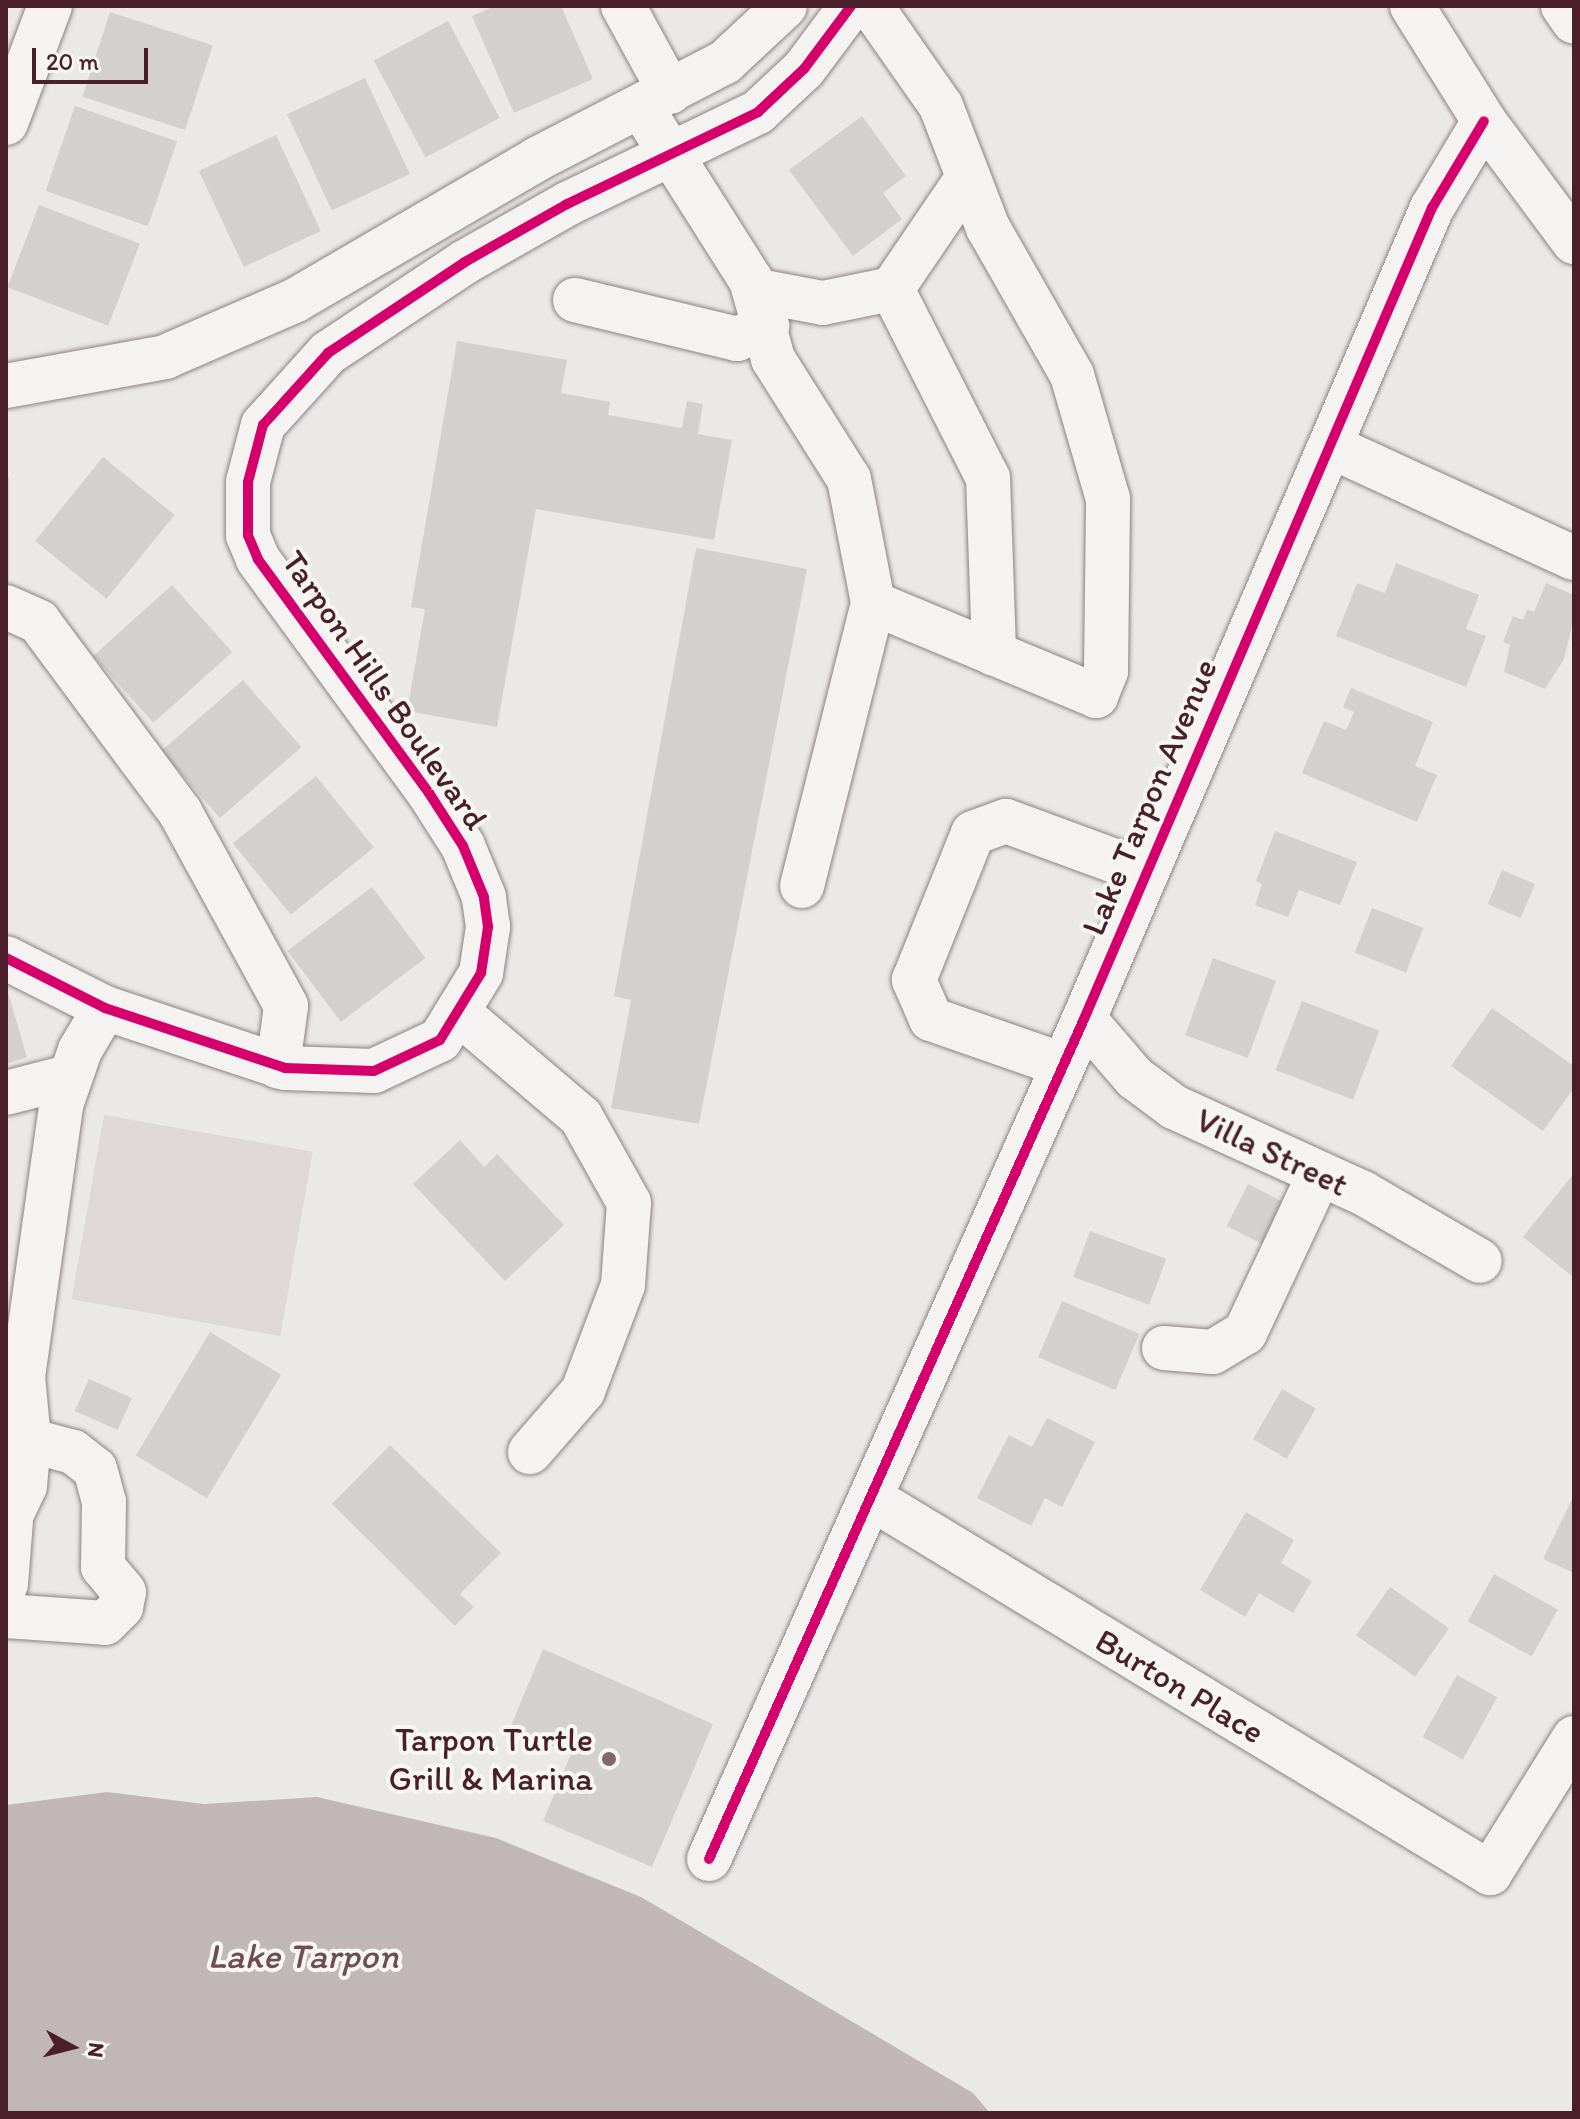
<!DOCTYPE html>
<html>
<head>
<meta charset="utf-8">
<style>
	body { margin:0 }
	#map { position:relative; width:1580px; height:2119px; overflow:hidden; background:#ebe9e7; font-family:Itim,sans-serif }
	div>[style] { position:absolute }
	.green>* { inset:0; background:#ded8d7; transform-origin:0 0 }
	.water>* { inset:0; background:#c2b7b7 }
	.building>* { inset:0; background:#d3d0cf; transform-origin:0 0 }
	.roads { filter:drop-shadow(0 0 2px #8b8283) drop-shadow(0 0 2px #8b8283) }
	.minor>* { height:44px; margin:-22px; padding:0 22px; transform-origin:22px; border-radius:22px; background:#f4f3f1 }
	.major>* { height:44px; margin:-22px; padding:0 22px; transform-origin:22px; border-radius:22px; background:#f4f3f1 }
	.cycleway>* { height:10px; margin:-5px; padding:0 5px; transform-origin:5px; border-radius:5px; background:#d6006c }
	.dots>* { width:22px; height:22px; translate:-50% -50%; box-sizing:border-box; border:4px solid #f6f6f2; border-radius:50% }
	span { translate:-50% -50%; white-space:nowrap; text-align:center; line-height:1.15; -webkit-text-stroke:8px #f6f6f2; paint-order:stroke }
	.street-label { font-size:34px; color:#4a1f2b }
	.poi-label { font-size:34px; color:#4a1f2b }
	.right { translate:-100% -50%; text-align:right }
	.water-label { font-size:36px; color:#6e4d55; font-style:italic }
	.frame { position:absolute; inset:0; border:8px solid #4a1f2b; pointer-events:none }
	.north { position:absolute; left:32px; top:2007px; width:80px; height:80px; -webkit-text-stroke:6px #f6f6f2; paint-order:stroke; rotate:97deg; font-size:22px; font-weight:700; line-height:32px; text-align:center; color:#4a1f2b }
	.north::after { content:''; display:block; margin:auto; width:28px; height:36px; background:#4a1f2b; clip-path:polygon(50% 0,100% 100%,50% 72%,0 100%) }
	.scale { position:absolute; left:32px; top:48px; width:116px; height:36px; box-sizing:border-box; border:4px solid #4a1f2b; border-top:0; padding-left:10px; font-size:24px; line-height:28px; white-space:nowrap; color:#4a1f2b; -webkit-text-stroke:6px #f6f6f2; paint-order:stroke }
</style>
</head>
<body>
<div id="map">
	<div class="green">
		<i style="left:104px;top:1115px;width:212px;height:187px;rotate:10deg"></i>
	</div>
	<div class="water">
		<i style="clip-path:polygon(107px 1792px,204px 1804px,317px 1797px,496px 1838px,641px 1897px,973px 2093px,990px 2113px,6px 2113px,6px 1805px)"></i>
	</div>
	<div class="building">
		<i style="clip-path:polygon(495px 6px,561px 6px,593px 79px,514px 113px,472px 16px)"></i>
		<i style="left:110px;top:12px;width:108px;height:89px;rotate:18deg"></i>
		<i style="left:448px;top:21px;width:110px;height:84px;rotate:62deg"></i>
		<i style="left:365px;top:78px;width:106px;height:86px;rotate:65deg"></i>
		<i style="left:75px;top:106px;width:108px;height:90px;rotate:19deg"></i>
		<i style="clip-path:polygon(862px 116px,906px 176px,883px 193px,902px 219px,853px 256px,789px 170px)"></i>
		<i style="left:276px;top:135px;width:106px;height:85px;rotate:65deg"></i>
		<i style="left:39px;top:205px;width:108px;height:88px;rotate:21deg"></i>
		<i style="clip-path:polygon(457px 341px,567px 360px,561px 393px,610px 402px,608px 415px,682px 428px,687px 401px,703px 404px,698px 434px,732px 440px,714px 540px,536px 509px,497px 727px,407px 711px,425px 609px,411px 607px)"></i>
		<i style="left:103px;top:457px;width:92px;height:108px;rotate:39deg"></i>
		<i style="left:6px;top:478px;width:3px;height:111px"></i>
		<i style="clip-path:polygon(696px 548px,807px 569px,699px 1124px,611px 1108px,631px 1000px,614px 996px)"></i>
		<i style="clip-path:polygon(1396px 563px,1479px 595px,1466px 629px,1486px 636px,1466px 687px,1336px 636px,1357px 583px,1385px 593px)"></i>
		<i style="clip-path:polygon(1546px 583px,1574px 595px,1574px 618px,1564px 659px,1545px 689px,1504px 672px,1510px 645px,1503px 642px,1513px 616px,1523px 620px,1527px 609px,1534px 612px)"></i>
		<i style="left:172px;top:585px;width:90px;height:106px;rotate:48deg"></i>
		<i style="left:243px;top:680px;width:89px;height:108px;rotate:49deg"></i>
		<i style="clip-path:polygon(1351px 688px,1433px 722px,1415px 766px,1437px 775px,1417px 822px,1302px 773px,1324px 721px,1346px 730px,1354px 712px,1343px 707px)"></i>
		<i style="left:316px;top:776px;width:92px;height:107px;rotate:51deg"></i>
		<i style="clip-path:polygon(1275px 831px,1357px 862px,1340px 905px,1299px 890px,1288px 917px,1255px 905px,1262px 884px,1256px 881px)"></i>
		<i style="left:1502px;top:870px;width:36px;height:37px;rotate:23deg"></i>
		<i style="left:372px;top:887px;width:89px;height:106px;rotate:53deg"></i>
		<i style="left:1372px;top:908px;width:55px;height:48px;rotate:21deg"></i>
		<i style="left:1213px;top:958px;width:67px;height:82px;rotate:20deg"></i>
		<i style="clip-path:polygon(7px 989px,27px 1057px,6px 1064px,6px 990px)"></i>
		<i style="left:1302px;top:1001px;width:83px;height:74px;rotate:21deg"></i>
		<i style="clip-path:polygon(1492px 1008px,1574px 1066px,1574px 1088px,1543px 1131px,1451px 1066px)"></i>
		<i style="clip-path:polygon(460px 1140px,484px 1167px,497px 1154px,564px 1225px,505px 1281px,413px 1184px)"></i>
		<i style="clip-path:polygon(1574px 1173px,1574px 1273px,1572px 1276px,1523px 1237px)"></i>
		<i style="left:1248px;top:1184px;width:46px;height:47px;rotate:27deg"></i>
		<i style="left:1090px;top:1231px;width:81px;height:49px;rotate:20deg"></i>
		<i style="left:1062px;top:1301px;width:84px;height:61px;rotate:23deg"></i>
		<i style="left:210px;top:1332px;width:83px;height:144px;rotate:31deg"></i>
		<i style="left:89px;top:1379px;width:47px;height:35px;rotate:24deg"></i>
		<i style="left:1282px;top:1389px;width:39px;height:58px;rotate:30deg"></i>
		<i style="clip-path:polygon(1047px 1418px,1095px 1442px,1062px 1507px,1045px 1498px,1031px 1526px,977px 1498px,1009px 1435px,1032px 1447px)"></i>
		<i style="clip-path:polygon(390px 1445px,501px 1553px,460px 1594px,474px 1607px,455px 1626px,332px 1504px)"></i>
		<i style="clip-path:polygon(1574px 1495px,1574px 1573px,1543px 1559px)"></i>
		<i style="clip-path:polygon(1246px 1512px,1294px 1540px,1281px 1563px,1312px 1581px,1293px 1613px,1259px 1593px,1245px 1617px,1200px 1590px)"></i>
		<i style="left:1494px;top:1574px;width:73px;height:54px;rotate:29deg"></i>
		<i style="left:1390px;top:1587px;width:72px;height:59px;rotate:35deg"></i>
		<i style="clip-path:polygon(543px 1649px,713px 1724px,652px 1867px,543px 1821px,571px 1754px,510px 1728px)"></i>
		<i style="left:1457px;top:1675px;width:46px;height:71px;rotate:29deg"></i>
	</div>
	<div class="roads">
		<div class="minor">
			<i style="left:623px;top:6px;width:98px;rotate:61.3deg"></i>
			<i style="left:641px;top:107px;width:205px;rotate:57.6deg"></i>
			<i style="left:751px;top:280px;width:82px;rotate:74.4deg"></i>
			<i style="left:773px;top:359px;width:142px;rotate:57.7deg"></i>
			<i style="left:849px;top:479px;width:126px;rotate:79deg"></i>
			<i style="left:873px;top:603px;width:242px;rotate:22.6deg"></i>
			<i style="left:1096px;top:696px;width:27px;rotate:-68deg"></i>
			<i style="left:1106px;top:671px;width:172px;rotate:-89.3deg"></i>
			<i style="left:1108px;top:499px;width:129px;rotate:-106.2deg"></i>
			<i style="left:1072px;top:375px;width:169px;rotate:-119.7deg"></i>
			<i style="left:988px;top:228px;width:131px;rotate:-111.1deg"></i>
			<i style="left:941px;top:106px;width:122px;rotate:-125deg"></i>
			<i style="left:6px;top:123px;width:125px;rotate:-69.4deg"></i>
			<i style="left:892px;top:289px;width:212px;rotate:63.1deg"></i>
			<i style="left:988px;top:478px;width:176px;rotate:88deg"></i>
			<i style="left:754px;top:290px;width:70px;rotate:10.7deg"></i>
			<i style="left:823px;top:303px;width:70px;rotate:-11.5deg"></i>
			<i style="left:892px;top:289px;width:135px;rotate:-55.8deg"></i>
			<i style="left:575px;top:300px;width:167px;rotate:13.5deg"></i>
			<i style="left:737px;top:339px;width:33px;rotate:-23deg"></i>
			<i style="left:6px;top:386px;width:162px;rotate:-10.3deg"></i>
			<i style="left:165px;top:357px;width:143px;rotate:-23.5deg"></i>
			<i style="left:296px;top:300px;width:279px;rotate:-30.3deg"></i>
			<i style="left:537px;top:159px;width:212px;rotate:-27.3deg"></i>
			<i style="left:725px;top:62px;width:82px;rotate:-43deg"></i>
			<i style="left:1330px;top:446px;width:268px;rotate:24.7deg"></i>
			<i style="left:6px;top:607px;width:36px;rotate:24deg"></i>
			<i style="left:39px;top:622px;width:237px;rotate:53.4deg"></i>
			<i style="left:180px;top:812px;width:221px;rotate:61.3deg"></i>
			<i style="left:286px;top:1006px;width:61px;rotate:97.6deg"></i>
			<i style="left:802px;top:886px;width:292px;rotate:-75.9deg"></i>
			<i style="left:6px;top:958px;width:111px;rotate:26.8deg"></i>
			<i style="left:105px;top:1008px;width:190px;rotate:18.4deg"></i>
			<i style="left:285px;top:1068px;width:89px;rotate:1.9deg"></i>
			<i style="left:374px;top:1071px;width:73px;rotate:-25.2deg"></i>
			<i style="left:440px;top:1040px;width:79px;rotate:-58.5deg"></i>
			<i style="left:481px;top:973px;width:47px;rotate:-81.3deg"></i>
			<i style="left:488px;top:927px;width:30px;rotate:-98deg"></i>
			<i style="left:484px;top:897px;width:55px;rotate:-112.4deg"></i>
			<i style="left:463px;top:846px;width:63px;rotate:-122.7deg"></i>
			<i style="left:429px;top:793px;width:290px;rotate:-126.2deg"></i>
			<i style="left:258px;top:559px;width:26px;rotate:-113deg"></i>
			<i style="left:248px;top:535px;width:53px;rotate:-90deg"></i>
			<i style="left:248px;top:482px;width:59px;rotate:-75.3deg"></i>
			<i style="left:263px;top:425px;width:97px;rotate:-47.9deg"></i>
			<i style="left:328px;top:353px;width:164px;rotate:-33.6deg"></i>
			<i style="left:465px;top:262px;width:117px;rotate:-29.6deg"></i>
			<i style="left:567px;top:204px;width:212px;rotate:-25.7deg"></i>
			<i style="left:758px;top:112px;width:63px;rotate:-43.1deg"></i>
			<i style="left:804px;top:69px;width:79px;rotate:-53.3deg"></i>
			<i style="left:460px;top:1014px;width:159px;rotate:40.4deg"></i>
			<i style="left:581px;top:1117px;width:98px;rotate:60.8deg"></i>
			<i style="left:629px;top:1203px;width:82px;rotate:94.2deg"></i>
			<i style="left:623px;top:1285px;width:113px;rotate:110.7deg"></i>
			<i style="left:583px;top:1391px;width:81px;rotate:131deg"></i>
			<i style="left:1084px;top:1019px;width:78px;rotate:49.2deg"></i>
			<i style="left:1135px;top:1078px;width:49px;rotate:36.6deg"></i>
			<i style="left:1174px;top:1107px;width:208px;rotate:24.5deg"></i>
			<i style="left:1363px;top:1193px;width:135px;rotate:30.2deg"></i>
			<i style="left:1063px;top:1065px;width:140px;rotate:-160.8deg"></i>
			<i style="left:931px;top:1019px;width:43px;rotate:-113.6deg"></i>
			<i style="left:914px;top:980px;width:158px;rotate:-68.1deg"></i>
			<i style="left:973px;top:833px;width:35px;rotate:-20deg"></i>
			<i style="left:1006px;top:821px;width:150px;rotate:20.2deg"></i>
			<i style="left:6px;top:1093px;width:64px;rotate:-14.5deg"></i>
			<i style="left:1164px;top:1348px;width:49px;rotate:4.7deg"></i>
			<i style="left:1213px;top:1352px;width:37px;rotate:-31deg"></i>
			<i style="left:1245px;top:1333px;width:174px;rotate:-64.9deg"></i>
			<i style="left:871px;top:1498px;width:724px;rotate:31.21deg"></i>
			<i style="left:1490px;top:1873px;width:159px;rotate:-58.1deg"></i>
			<i style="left:6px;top:1526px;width:44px;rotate:-64.6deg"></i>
			<i style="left:25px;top:1486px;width:46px;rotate:-85deg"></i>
			<i style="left:29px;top:1440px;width:63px;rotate:-95.4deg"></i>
			<i style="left:23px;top:1377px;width:275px;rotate:-82deg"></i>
			<i style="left:61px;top:1105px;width:58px;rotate:-70.9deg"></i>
			<i style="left:80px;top:1050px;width:49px;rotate:-59.2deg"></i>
			<i style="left:6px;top:1584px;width:63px;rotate:-85.5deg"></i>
			<i style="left:6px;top:1616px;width:99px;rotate:4deg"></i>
			<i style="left:105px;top:1623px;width:23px;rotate:-45deg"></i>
			<i style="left:121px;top:1607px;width:15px;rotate:-79deg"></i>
			<i style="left:124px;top:1592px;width:33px;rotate:-130deg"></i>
			<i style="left:103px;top:1567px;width:65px;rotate:-89.1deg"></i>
			<i style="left:104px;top:1502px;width:34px;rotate:-105deg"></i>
			<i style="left:95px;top:1469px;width:28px;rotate:-142deg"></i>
			<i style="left:73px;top:1452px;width:46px;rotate:-164.7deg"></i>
			<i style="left:709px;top:1859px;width:920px;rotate:-65.94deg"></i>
			<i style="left:1084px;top:1019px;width:883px;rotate:-66.78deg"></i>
			<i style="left:1432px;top:208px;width:101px;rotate:-59.1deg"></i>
		</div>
		<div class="major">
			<i style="left:1412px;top:6px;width:136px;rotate:57.9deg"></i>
			<i style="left:1484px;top:121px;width:151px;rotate:53.4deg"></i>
			<i style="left:1563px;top:6px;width:19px;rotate:55deg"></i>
		</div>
	</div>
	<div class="cycleway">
		<i style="left:6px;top:958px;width:111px;rotate:26.8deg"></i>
		<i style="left:105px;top:1008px;width:190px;rotate:18.4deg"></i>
		<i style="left:285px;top:1068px;width:89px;rotate:1.9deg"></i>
		<i style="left:374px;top:1071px;width:73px;rotate:-25.2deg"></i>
		<i style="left:440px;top:1040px;width:79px;rotate:-58.5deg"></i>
		<i style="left:481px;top:973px;width:47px;rotate:-81.3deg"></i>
		<i style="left:488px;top:927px;width:30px;rotate:-98deg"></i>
		<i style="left:484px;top:897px;width:55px;rotate:-112.4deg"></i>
		<i style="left:463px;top:846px;width:63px;rotate:-122.7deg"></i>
		<i style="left:429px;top:793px;width:290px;rotate:-126.2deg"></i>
		<i style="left:258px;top:559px;width:26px;rotate:-113deg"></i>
		<i style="left:248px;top:535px;width:53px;rotate:-90deg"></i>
		<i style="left:248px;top:482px;width:59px;rotate:-75.3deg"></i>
		<i style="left:263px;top:425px;width:97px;rotate:-47.9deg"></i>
		<i style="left:328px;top:353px;width:164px;rotate:-33.6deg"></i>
		<i style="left:465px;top:262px;width:117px;rotate:-29.6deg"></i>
		<i style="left:567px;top:204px;width:212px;rotate:-25.7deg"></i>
		<i style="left:758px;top:112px;width:63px;rotate:-43.1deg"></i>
		<i style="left:804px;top:69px;width:79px;rotate:-53.3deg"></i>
		<i style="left:709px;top:1859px;width:920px;rotate:-65.94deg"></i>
		<i style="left:1084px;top:1019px;width:883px;rotate:-66.78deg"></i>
		<i style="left:1432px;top:208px;width:101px;rotate:-59.1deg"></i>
	</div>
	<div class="dots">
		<i style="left:609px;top:1759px;background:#82666d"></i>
	</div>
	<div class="street-label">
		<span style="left:385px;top:690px;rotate:55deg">Tarpon Hills Boulevard</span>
		<span style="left:1149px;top:797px;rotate:-67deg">Lake Tarpon Avenue</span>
		<span style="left:1272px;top:1152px;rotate:25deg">Villa Street</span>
		<span style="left:1180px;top:1686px;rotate:31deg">Burton Place</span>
	</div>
	<div class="poi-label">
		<span class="right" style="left:593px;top:1759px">Tarpon Turtle<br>Grill &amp; Marina</span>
	</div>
	<div class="water-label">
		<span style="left:303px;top:1956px">Lake Tarpon</span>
	</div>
	<div class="frame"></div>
	<div class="north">N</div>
	<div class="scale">20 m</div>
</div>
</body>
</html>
